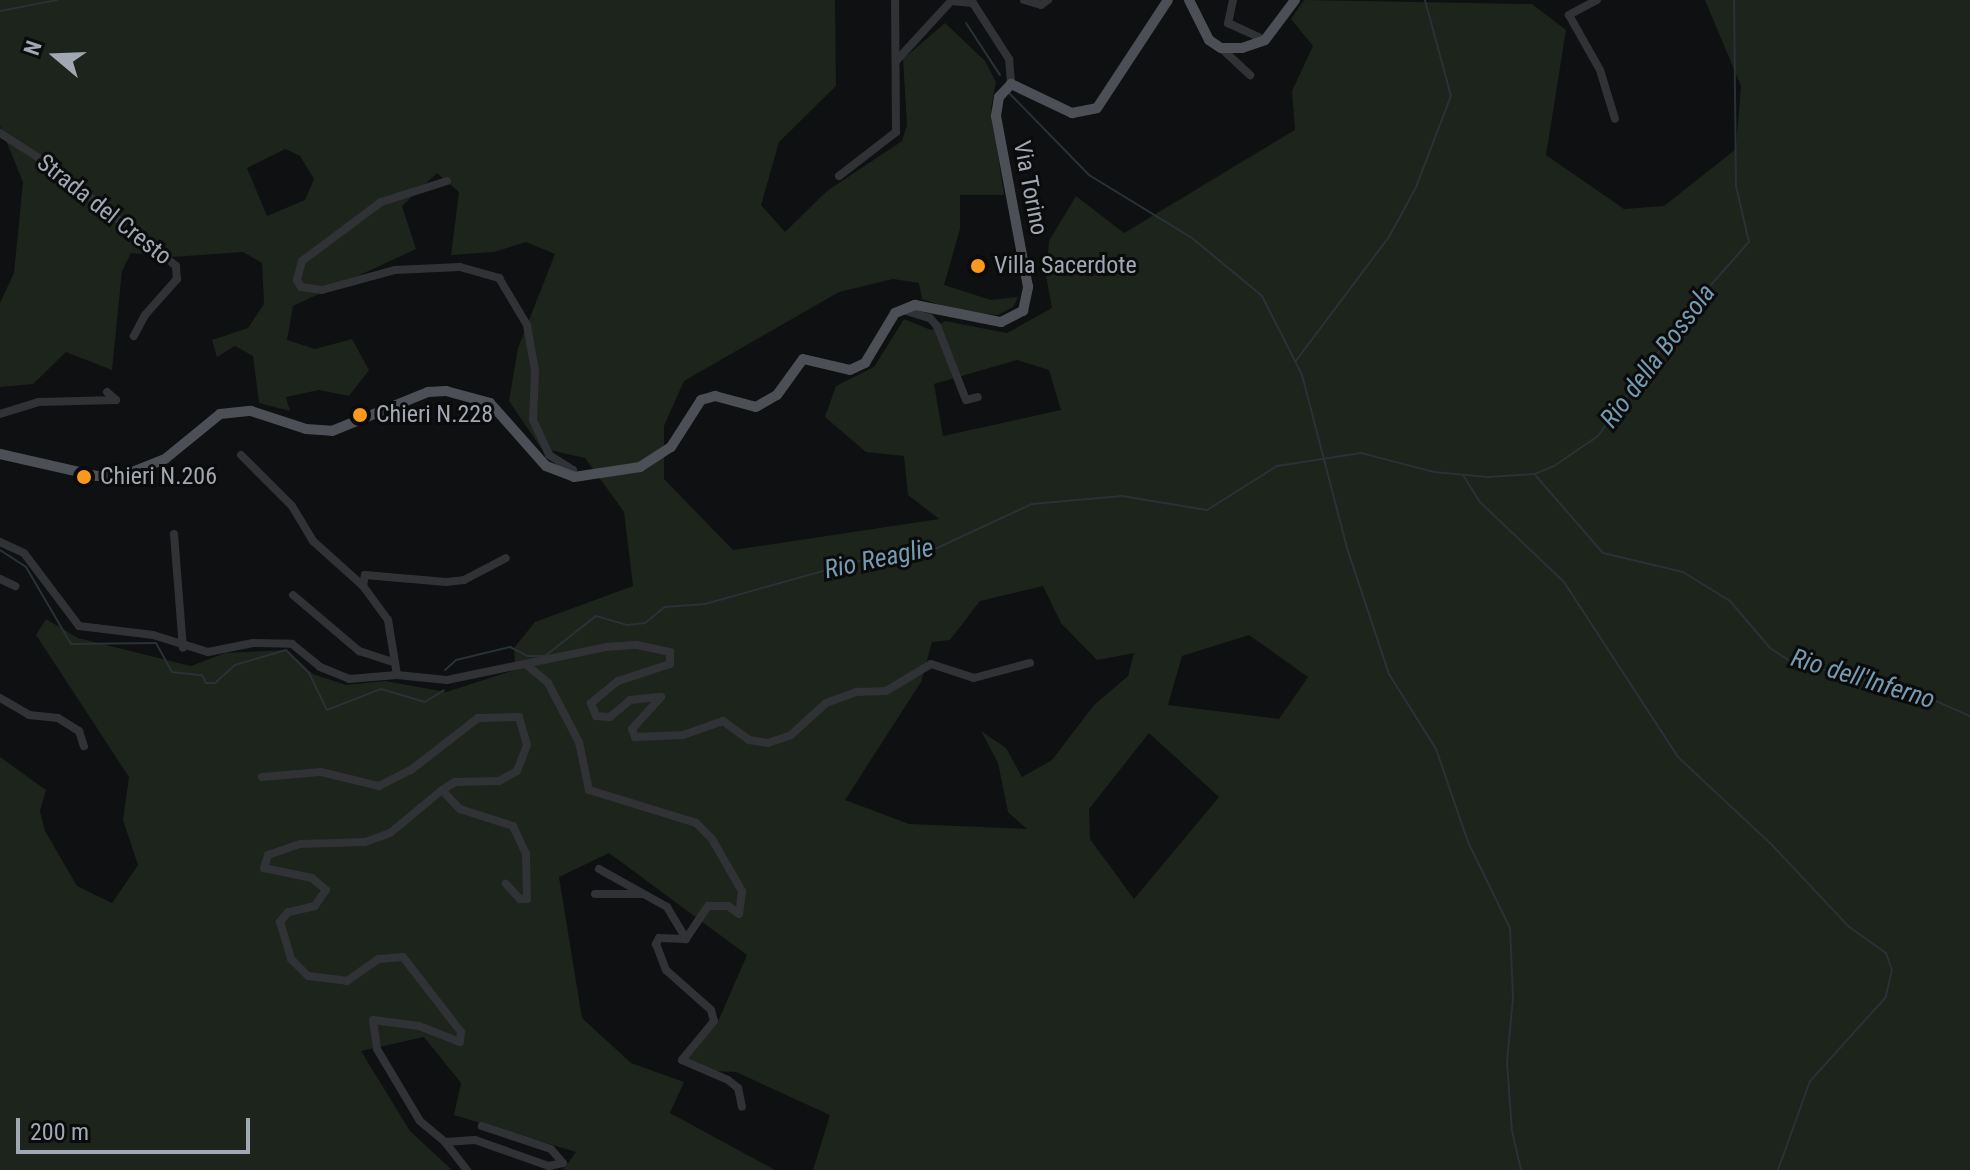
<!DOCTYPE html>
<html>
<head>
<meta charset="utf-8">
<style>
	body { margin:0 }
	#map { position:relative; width:1970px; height:1170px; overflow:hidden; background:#0f1011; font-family:"Roboto Condensed",sans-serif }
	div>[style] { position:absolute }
	.green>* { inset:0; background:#1c241c }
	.stream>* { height:2px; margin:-1px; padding:0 1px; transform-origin:1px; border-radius:1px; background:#283237 }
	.minor>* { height:8px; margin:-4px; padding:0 4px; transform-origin:4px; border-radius:4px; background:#303236 }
	.major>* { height:10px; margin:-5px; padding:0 5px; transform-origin:5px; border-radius:5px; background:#4c4f55 }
	.dots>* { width:22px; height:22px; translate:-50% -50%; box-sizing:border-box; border:4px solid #0b0b0c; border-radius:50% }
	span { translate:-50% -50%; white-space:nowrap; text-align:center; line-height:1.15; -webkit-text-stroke:6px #0b0b0c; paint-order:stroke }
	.street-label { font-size:24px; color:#a0a8b3 }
	.poi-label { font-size:24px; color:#a0a8b3 }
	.left { translate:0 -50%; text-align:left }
	.water-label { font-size:26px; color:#749bb1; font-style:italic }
	.north { position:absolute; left:16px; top:16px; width:80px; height:80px; -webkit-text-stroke:6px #0b0b0c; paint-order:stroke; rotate:289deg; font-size:22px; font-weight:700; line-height:32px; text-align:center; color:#a0a8b3 }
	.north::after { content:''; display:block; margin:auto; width:28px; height:36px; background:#a0a8b3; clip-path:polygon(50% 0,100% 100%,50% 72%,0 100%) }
	.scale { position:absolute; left:16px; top:1118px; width:234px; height:36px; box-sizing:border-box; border:4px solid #a0a8b3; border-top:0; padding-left:10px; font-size:24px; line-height:28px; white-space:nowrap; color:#a0a8b3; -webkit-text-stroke:6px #0b0b0c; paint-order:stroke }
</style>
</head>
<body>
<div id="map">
	<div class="green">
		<i style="clip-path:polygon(evenodd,0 0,835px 0,836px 86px,779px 142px,761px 205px,785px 232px,827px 191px,902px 141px,907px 125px,903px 59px,945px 23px,985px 61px,996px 82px,991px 108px,1004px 195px,960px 195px,960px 229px,944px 285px,991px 300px,1018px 297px,1013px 307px,998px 315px,965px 313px,922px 299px,919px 283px,893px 279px,839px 292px,684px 381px,664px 426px,664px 479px,733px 550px,939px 519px,908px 495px,904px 456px,866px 452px,825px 417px,836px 386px,874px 367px,904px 319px,931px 330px,945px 321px,1007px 333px,1052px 308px,1046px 276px,1049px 241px,1076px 196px,1124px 233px,1295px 130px,1292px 91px,1313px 46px,1291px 19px,1304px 0,1532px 4px,1566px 30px,1546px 155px,1624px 209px,1664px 206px,1736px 149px,1741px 86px,1705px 0,1970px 0,1970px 1170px,813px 1170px,830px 1115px,736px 1072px,715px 1071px,689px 1061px,689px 1051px,717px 1024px,747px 955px,609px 853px,559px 877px,582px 1018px,631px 1063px,684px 1082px,670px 1113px,775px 1170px,563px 1170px,576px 1152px,454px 1115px,461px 1083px,424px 1037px,361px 1051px,410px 1131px,452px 1170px,0 1170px,0 757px,46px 790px,40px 811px,45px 831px,77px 886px,112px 903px,138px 865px,123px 820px,129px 777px,36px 635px,46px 619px,78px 638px,191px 666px,225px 653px,287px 650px,313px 674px,346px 685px,385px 681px,446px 692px,515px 670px,514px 648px,535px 622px,633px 586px,624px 512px,585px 458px,541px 448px,509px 401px,518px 348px,555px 254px,526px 242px,494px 252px,451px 255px,459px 192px,437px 173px,402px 206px,416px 249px,293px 306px,287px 340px,315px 349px,352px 339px,369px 370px,349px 396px,319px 390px,286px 397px,290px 411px,259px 403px,253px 356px,235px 346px,217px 357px,212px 340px,248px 328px,264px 304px,262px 263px,243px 252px,173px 257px,131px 253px,122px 271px,112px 370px,66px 352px,33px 384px,0 387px,0 303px,14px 273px,23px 182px,0 126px,0 0,285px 149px,300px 156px,314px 179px,305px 200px,267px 216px,247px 168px,285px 149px,0 0,1017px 360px,1049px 370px,1061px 410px,943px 436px,934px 384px,1017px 360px,0 0,1043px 586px,1061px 623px,1097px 660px,1134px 653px,1128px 676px,1094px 705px,1052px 760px,1022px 777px,1006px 748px,981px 731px,998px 763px,1008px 812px,1027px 829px,909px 824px,845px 800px,921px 682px,932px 642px,950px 640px,980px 601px,1043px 586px,0 0,1249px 635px,1308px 677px,1279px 719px,1168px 705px,1182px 656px,1249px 635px,0 0,1149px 733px,1219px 797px,1134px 899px,1090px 839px,1089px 809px,1149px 733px)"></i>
	</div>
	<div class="stream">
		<i style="left:0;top:11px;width:58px;rotate:-10.9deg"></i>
		<i style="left:966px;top:23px;width:62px;rotate:56.8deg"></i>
		<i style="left:1009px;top:93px;width:115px;rotate:45.7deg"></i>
		<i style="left:1089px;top:175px;width:121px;rotate:31.5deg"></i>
		<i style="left:1192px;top:238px;width:91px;rotate:39.6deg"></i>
		<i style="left:1262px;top:296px;width:89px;rotate:63.1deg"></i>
		<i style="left:1302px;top:375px;width:182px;rotate:75.4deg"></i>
		<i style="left:1348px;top:551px;width:130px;rotate:71.6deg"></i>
		<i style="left:1389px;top:674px;width:89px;rotate:57.9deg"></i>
		<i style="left:1436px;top:749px;width:98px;rotate:71deg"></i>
		<i style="left:1468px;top:842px;width:96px;rotate:64deg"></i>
		<i style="left:1510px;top:928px;width:70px;rotate:87.5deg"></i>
		<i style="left:1513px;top:998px;width:64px;rotate:95.4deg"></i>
		<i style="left:1507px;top:1062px;width:69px;rotate:85.9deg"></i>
		<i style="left:1512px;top:1131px;width:40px;rotate:77deg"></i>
		<i style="left:1295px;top:362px;width:156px;rotate:-53.1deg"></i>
		<i style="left:1389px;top:237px;width:57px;rotate:-61.6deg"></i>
		<i style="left:1416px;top:187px;width:97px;rotate:-69deg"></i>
		<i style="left:1451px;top:96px;width:99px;rotate:-105.2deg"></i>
		<i style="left:1463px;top:475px;width:32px;rotate:58deg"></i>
		<i style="left:1480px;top:502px;width:116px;rotate:43.6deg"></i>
		<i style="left:1564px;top:582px;width:209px;rotate:56.9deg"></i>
		<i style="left:1678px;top:757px;width:129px;rotate:43.1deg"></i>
		<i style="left:1772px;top:845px;width:111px;rotate:46.8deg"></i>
		<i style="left:1848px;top:926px;width:47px;rotate:35.4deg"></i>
		<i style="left:1886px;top:953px;width:18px;rotate:71deg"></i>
		<i style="left:1892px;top:970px;width:28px;rotate:103deg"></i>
		<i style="left:1886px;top:997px;width:113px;rotate:132.1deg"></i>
		<i style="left:1810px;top:1081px;width:95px;rotate:109.8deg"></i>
		<i style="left:1536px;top:476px;width:102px;rotate:49deg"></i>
		<i style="left:1603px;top:553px;width:82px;rotate:13.4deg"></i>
		<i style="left:1683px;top:572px;width:55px;rotate:31.7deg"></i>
		<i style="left:1730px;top:601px;width:62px;rotate:49.6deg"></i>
		<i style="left:1770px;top:648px;width:24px;rotate:33deg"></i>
		<i style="left:1790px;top:661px;width:136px;rotate:14.4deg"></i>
		<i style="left:1922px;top:695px;width:52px;rotate:23.6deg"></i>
		<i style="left:0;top:550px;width:31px;rotate:33deg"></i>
		<i style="left:26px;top:567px;width:89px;rotate:59.7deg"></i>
		<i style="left:71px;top:644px;width:85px;rotate:-0.7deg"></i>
		<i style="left:156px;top:643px;width:33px;rotate:61deg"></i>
		<i style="left:172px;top:672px;width:30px;rotate:6deg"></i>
		<i style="left:202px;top:675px;width:9px;rotate:63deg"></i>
		<i style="left:206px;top:683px;width:9px"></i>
		<i style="left:215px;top:683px;width:27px;rotate:-42deg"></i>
		<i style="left:235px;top:665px;width:53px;rotate:-16.4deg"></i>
		<i style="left:286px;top:650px;width:33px;rotate:45deg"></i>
		<i style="left:309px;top:673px;width:41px;rotate:64.1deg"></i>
		<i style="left:327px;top:710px;width:58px;rotate:-21.3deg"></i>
		<i style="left:381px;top:689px;width:46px;rotate:16.5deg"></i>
		<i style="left:425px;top:702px;width:22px;rotate:-32deg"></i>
		<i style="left:445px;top:670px;width:15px;rotate:-42deg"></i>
		<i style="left:456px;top:660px;width:56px;rotate:-13.5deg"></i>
		<i style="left:510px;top:647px;width:20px;rotate:27deg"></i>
		<i style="left:528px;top:656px;width:17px"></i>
		<i style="left:545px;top:656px;width:65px;rotate:-38.1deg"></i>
		<i style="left:596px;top:616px;width:33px;rotate:16deg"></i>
		<i style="left:628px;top:625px;width:17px;rotate:-7deg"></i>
		<i style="left:645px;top:623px;width:26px;rotate:-39deg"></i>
		<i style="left:665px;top:607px;width:40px;rotate:-4.3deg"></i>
		<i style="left:705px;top:604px;width:171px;rotate:-15.6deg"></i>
		<i style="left:870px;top:558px;width:66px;rotate:-7.9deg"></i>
		<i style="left:935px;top:549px;width:107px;rotate:-24.9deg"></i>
		<i style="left:1032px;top:504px;width:90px;rotate:-5.1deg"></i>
		<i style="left:1122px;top:496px;width:86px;rotate:9.4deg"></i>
		<i style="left:1207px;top:510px;width:83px;rotate:-32.2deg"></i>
		<i style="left:1277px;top:466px;width:85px;rotate:-8.8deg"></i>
		<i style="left:1361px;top:453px;width:75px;rotate:14.6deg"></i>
		<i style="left:1434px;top:472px;width:54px;rotate:5.3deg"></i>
		<i style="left:1488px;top:477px;width:47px;rotate:-3.7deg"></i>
		<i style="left:1535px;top:474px;width:21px;rotate:-23deg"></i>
		<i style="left:1554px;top:466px;width:53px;rotate:-34.3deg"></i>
		<i style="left:1598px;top:436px;width:162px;rotate:-54.1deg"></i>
		<i style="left:1693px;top:305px;width:84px;rotate:-48.4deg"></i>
		<i style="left:1749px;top:242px;width:57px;rotate:-103.1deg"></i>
		<i style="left:1736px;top:186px;width:186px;rotate:-90.6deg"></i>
	</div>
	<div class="minor">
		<i style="left:1024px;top:0;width:18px;rotate:16deg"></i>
		<i style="left:1041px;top:5px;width:9px;rotate:-36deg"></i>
		<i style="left:1233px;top:0;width:24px;rotate:102deg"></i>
		<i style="left:1228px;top:23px;width:41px;rotate:24.7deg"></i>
		<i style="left:1597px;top:0;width:32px;rotate:152deg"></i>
		<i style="left:1569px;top:15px;width:63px;rotate:60.6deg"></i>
		<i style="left:1600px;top:70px;width:51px;rotate:73deg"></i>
		<i style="left:1221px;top:48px;width:40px;rotate:43deg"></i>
		<i style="left:897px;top:60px;width:80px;rotate:-47.5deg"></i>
		<i style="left:951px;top:1px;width:22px;rotate:5deg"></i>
		<i style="left:973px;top:3px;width:67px;rotate:57.3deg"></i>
		<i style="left:1009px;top:59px;width:25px;rotate:85deg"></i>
		<i style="left:0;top:133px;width:59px;rotate:32.6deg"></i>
		<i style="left:50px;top:165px;width:161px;rotate:38.7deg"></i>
		<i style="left:176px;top:266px;width:13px;rotate:86deg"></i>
		<i style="left:177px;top:279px;width:48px;rotate:131.6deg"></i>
		<i style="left:145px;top:315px;width:24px;rotate:118deg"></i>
		<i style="left:839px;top:176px;width:72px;rotate:-37.7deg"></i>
		<i style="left:896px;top:132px;width:132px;rotate:-90.4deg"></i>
		<i style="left:447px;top:181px;width:69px;rotate:162.3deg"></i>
		<i style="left:381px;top:202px;width:99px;rotate:143.2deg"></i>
		<i style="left:302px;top:261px;width:20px;rotate:105deg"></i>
		<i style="left:297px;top:280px;width:8px;rotate:60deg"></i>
		<i style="left:301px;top:287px;width:21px;rotate:8deg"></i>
		<i style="left:322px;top:290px;width:76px;rotate:-15.3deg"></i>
		<i style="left:395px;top:270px;width:65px;rotate:-2.6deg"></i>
		<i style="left:460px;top:267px;width:41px;rotate:15.8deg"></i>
		<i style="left:499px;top:278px;width:55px;rotate:59.2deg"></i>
		<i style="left:527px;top:325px;width:47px;rotate:80.1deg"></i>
		<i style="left:535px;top:371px;width:49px;rotate:92.3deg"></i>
		<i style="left:533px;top:420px;width:38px;rotate:65deg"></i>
		<i style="left:549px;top:455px;width:28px;rotate:32deg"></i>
		<i style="left:573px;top:470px;width:7px;rotate:82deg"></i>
		<i style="left:903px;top:310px;width:28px;rotate:17deg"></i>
		<i style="left:930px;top:318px;width:11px;rotate:49deg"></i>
		<i style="left:937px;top:326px;width:79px;rotate:68.6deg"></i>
		<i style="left:966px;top:400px;width:12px;rotate:-14deg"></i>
		<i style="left:0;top:414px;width:41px;rotate:-17.1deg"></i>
		<i style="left:39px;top:402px;width:77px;rotate:-1.5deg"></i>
		<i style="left:116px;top:400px;width:12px;rotate:-138deg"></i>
		<i style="left:241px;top:455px;width:72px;rotate:45deg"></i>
		<i style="left:292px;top:506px;width:41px;rotate:59deg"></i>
		<i style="left:313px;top:541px;width:67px;rotate:42deg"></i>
		<i style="left:174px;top:534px;width:114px;rotate:85.5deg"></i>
		<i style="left:0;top:542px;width:26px;rotate:25deg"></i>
		<i style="left:24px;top:553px;width:91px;rotate:53deg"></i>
		<i style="left:79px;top:626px;width:75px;rotate:6.9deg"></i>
		<i style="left:153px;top:635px;width:58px;rotate:17.2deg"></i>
		<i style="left:208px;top:652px;width:46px;rotate:-11.3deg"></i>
		<i style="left:253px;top:643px;width:39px;rotate:1deg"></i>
		<i style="left:292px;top:644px;width:36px;rotate:39deg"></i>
		<i style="left:320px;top:667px;width:31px;rotate:22deg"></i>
		<i style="left:349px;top:679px;width:48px;rotate:-4.8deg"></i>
		<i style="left:397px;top:675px;width:50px;rotate:5.7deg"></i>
		<i style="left:447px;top:680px;width:162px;rotate:-11.7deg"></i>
		<i style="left:606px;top:647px;width:31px;rotate:-4deg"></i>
		<i style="left:637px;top:645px;width:34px;rotate:12deg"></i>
		<i style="left:670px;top:652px;width:12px;rotate:90deg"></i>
		<i style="left:670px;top:664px;width:55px;rotate:161.9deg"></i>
		<i style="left:618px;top:681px;width:35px;rotate:141deg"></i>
		<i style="left:591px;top:703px;width:14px;rotate:69deg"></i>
		<i style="left:596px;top:716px;width:14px;rotate:4deg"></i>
		<i style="left:610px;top:717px;width:26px;rotate:-40deg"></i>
		<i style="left:630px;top:700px;width:31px;rotate:-6deg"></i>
		<i style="left:661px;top:697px;width:43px;rotate:132.2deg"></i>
		<i style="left:632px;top:729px;width:9px;rotate:69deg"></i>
		<i style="left:635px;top:737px;width:48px;rotate:-2.4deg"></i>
		<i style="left:683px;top:735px;width:42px;rotate:-19.3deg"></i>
		<i style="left:723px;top:721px;width:32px;rotate:36deg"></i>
		<i style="left:749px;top:740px;width:19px;rotate:9deg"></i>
		<i style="left:768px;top:743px;width:24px;rotate:-19deg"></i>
		<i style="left:791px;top:735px;width:47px;rotate:-42.4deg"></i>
		<i style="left:826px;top:703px;width:33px;rotate:-20deg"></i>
		<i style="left:857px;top:692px;width:29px;rotate:-2deg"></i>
		<i style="left:886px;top:691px;width:52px;rotate:-31deg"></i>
		<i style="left:931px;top:664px;width:45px;rotate:18deg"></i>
		<i style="left:974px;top:678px;width:58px;rotate:-15deg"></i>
		<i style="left:0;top:579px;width:17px;rotate:25deg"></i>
		<i style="left:293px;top:595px;width:87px;rotate:40.3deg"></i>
		<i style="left:359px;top:651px;width:38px;rotate:18deg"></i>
		<i style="left:528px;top:666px;width:26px;rotate:40deg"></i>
		<i style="left:548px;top:683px;width:67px;rotate:62.3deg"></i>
		<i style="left:579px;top:742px;width:49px;rotate:78.2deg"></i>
		<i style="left:589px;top:790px;width:112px;rotate:17.1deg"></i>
		<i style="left:696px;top:823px;width:23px;rotate:45deg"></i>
		<i style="left:712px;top:839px;width:60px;rotate:60deg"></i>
		<i style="left:742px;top:891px;width:23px;rotate:97deg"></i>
		<i style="left:739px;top:914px;width:14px;rotate:-144deg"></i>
		<i style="left:728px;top:906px;width:20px;rotate:180deg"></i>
		<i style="left:708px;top:906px;width:40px;rotate:124deg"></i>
		<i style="left:686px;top:939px;width:27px;rotate:-178deg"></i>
		<i style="left:659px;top:938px;width:7px;rotate:117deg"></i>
		<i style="left:656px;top:944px;width:28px;rotate:69deg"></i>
		<i style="left:666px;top:970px;width:60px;rotate:41.6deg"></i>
		<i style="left:711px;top:1010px;width:11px;rotate:75deg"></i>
		<i style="left:714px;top:1021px;width:50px;rotate:129.4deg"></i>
		<i style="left:682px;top:1060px;width:50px;rotate:23.5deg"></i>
		<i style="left:728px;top:1080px;width:13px;rotate:39deg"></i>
		<i style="left:738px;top:1088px;width:19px;rotate:78deg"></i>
		<i style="left:397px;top:675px;width:56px;rotate:-99.3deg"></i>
		<i style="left:388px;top:620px;width:42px;rotate:-126.3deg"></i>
		<i style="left:363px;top:586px;width:11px;rotate:-80deg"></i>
		<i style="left:365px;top:575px;width:81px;rotate:4.9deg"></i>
		<i style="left:446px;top:582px;width:18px;rotate:-6deg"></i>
		<i style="left:464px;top:580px;width:47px;rotate:-27.6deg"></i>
		<i style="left:0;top:698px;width:34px;rotate:30deg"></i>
		<i style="left:29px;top:715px;width:29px;rotate:6deg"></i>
		<i style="left:58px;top:718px;width:25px;rotate:32deg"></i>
		<i style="left:79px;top:731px;width:16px;rotate:72deg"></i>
		<i style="left:262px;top:777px;width:59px;rotate:-4.8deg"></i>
		<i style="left:321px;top:772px;width:60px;rotate:13.6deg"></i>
		<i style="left:379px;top:786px;width:36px;rotate:-27deg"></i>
		<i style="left:411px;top:770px;width:85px;rotate:-37.8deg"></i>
		<i style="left:478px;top:718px;width:41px;rotate:-1.4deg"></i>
		<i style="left:519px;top:717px;width:29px;rotate:74deg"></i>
		<i style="left:527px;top:745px;width:28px;rotate:111deg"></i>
		<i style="left:517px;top:771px;width:21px;rotate:151deg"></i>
		<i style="left:499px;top:781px;width:44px;rotate:178.7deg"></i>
		<i style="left:455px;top:782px;width:15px;rotate:148deg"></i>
		<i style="left:442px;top:790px;width:26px;rotate:47deg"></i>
		<i style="left:460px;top:809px;width:56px;rotate:17.8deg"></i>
		<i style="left:513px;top:826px;width:31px;rotate:65deg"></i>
		<i style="left:526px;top:854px;width:45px;rotate:88.7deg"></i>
		<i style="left:527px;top:899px;width:7px;rotate:180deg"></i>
		<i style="left:520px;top:899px;width:21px;rotate:-133deg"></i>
		<i style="left:442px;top:790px;width:67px;rotate:140.4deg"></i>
		<i style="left:390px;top:833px;width:27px;rotate:160deg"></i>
		<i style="left:365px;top:842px;width:65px;rotate:178.2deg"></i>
		<i style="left:300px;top:844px;width:34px;rotate:161deg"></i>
		<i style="left:268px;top:855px;width:14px;rotate:107deg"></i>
		<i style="left:264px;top:868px;width:49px;rotate:11.8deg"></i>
		<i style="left:312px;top:878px;width:18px;rotate:41deg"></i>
		<i style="left:326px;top:890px;width:19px;rotate:125deg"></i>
		<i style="left:315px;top:906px;width:28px;rotate:167deg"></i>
		<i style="left:288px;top:912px;width:13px;rotate:129deg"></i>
		<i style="left:280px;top:922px;width:39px;rotate:73deg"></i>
		<i style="left:291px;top:959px;width:24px;rotate:45deg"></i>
		<i style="left:308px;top:976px;width:39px;rotate:7deg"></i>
		<i style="left:347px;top:981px;width:39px;rotate:-35deg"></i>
		<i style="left:379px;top:959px;width:24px;rotate:-5deg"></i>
		<i style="left:403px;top:957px;width:95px;rotate:52.3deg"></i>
		<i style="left:461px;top:1032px;width:10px;rotate:96deg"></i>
		<i style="left:460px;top:1042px;width:44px;rotate:-158.7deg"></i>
		<i style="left:419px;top:1026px;width:46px;rotate:-172.6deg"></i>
		<i style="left:373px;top:1020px;width:29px;rotate:82deg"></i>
		<i style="left:377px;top:1049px;width:84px;rotate:59.2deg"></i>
		<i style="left:420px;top:1121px;width:33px;rotate:40deg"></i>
		<i style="left:445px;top:1142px;width:30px;rotate:-4deg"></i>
		<i style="left:475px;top:1140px;width:78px;rotate:19.4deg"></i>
		<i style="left:549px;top:1166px;width:14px;rotate:-12deg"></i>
		<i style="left:563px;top:1163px;width:18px;rotate:-131deg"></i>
		<i style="left:551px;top:1149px;width:73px;rotate:-161.6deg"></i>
		<i style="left:599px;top:869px;width:78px;rotate:29.2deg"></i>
		<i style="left:667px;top:907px;width:37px;rotate:59deg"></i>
		<i style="left:595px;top:894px;width:47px"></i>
		<i style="left:445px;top:1142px;width:36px;rotate:52deg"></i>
	</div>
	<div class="major">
		<i style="left:1189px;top:0;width:45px;rotate:63.4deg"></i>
		<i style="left:1209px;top:40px;width:14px;rotate:34deg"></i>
		<i style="left:1221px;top:48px;width:21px"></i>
		<i style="left:1242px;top:48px;width:24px;rotate:-19deg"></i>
		<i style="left:1265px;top:40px;width:50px;rotate:-53.1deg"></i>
		<i style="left:0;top:454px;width:99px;rotate:12.8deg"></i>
		<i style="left:97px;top:476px;width:33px;rotate:-5deg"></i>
		<i style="left:130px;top:473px;width:38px;rotate:-22deg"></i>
		<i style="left:165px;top:459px;width:71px;rotate:-39.3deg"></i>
		<i style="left:220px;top:414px;width:31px;rotate:-6deg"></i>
		<i style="left:251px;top:411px;width:58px;rotate:18.1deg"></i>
		<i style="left:306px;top:429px;width:26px;rotate:4deg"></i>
		<i style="left:332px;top:431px;width:104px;rotate:-22.1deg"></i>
		<i style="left:428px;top:392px;width:18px;rotate:-3deg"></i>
		<i style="left:446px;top:391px;width:46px;rotate:15.3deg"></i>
		<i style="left:490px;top:403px;width:84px;rotate:48.4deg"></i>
		<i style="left:546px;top:466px;width:30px;rotate:21deg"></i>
		<i style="left:574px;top:477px;width:67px;rotate:-8.6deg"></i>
		<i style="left:640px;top:467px;width:37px;rotate:-33deg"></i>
		<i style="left:671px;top:447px;width:56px;rotate:-57.4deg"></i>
		<i style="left:701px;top:400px;width:15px;rotate:-16deg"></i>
		<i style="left:715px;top:396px;width:42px;rotate:15deg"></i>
		<i style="left:756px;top:407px;width:24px;rotate:-30deg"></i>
		<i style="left:777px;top:395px;width:44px;rotate:-54.2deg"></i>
		<i style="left:803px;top:359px;width:48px;rotate:13.2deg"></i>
		<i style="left:850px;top:370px;width:17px;rotate:-25deg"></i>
		<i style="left:865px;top:363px;width:58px;rotate:-59deg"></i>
		<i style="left:895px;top:313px;width:22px;rotate:-22deg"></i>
		<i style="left:915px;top:305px;width:88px;rotate:11.2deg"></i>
		<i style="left:1001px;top:322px;width:25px;rotate:-27deg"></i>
		<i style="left:1023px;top:311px;width:25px;rotate:-78deg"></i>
		<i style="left:1028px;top:287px;width:174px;rotate:-100.6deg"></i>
		<i style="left:996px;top:116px;width:19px;rotate:-81deg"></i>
		<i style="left:999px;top:97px;width:18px;rotate:-47deg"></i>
		<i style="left:1011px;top:84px;width:68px;rotate:25.4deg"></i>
		<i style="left:1072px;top:113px;width:25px;rotate:-11deg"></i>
		<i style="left:1097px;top:108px;width:129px;rotate:-56.7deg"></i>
	</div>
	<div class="dots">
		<i style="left:978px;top:266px;background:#fb981e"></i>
		<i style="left:360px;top:415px;background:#fb981e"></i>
		<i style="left:84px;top:477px;background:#fb981e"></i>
	</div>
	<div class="street-label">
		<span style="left:1030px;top:188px;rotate:79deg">Via Torino</span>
		<span style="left:104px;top:210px;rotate:38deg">Strada del Cresto</span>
	</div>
	<div class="poi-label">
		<span class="left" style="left:994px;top:266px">Villa Sacerdote</span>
		<span class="left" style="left:376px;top:415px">Chieri N.228</span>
		<span class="left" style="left:100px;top:477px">Chieri N.206</span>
	</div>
	<div class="water-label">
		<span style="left:1658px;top:356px;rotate:-53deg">Rio della Bossola</span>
		<span style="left:879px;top:559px;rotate:-12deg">Rio Reaglie</span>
		<span style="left:1863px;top:679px;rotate:17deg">Rio dell'Inferno</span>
	</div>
	<div class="north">N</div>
	<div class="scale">200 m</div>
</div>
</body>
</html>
